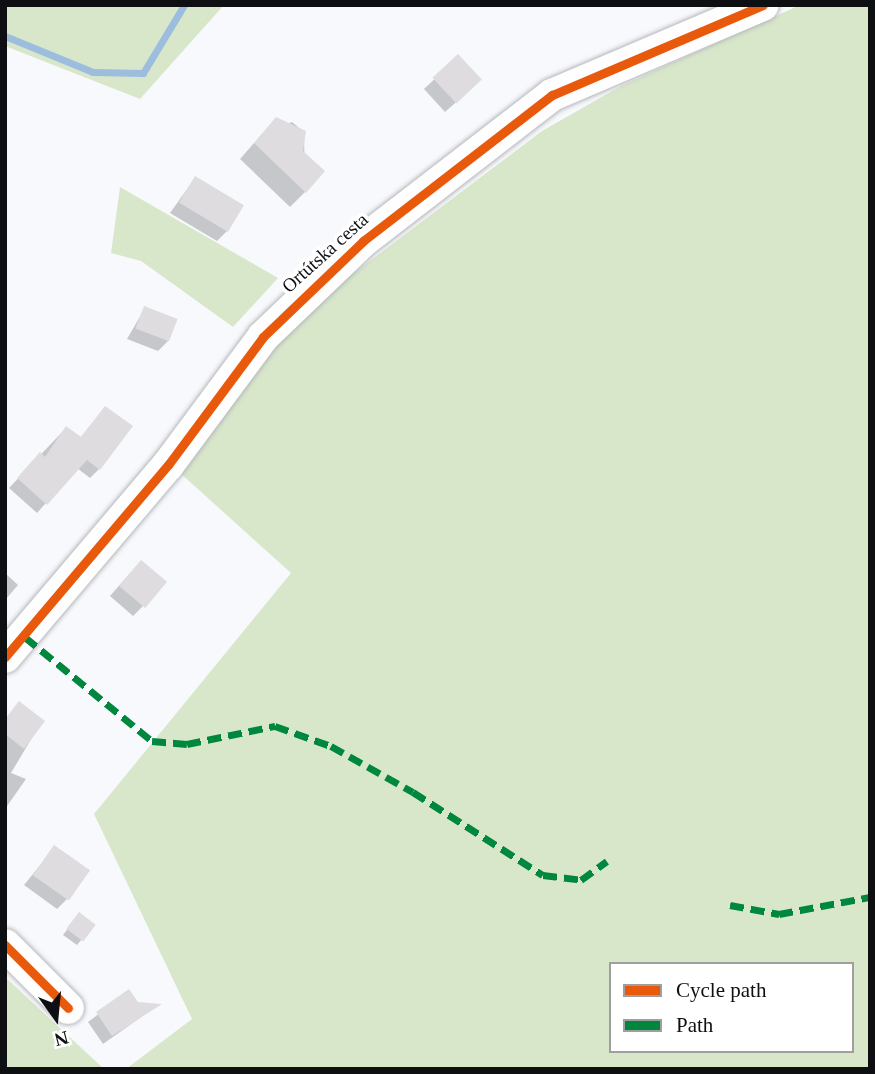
<!DOCTYPE html>
<html>
<head>
<meta charset="utf-8">
<style>
	body { margin:0 }
	#map { position:relative; width:875px; height:1074px; overflow:hidden; background:#f8f9fd; font-family:"Times New Roman",serif }
	div>[style] { position:absolute }
	.green>* { inset:0; background:#d8e7ca }
	.shadow>* { inset:0; background:#0003 }
	.stream>* { height:7px; margin:-3.5px; padding:0 3.5px; transform-origin:3.5px; border-radius:3.5px; background:#9cbdde }
	.building>* { inset:0; background:#dedcdf; transform-origin:0 0 }
	.roads { filter:drop-shadow(0 0 2px #b6b7ba) drop-shadow(0 0 2px #b6b7ba) }
	.minor>* { height:32px; margin:-16px; padding:0 16px; transform-origin:16px; border-radius:16px; background:#fefeff }
	.quiet>* { height:7px; margin-top:-3.5px; transform-origin:0; background:repeating-linear-gradient(90deg,#00873e 0 14px,transparent 0 21px) }
	.cycleway>* { height:9px; margin:-4.5px; padding:0 4.5px; transform-origin:4.5px; border-radius:4.5px; background:#e8590c }
	span { translate:-50% -50%; white-space:nowrap; text-align:center; line-height:1.15; -webkit-text-stroke:7px #fff; paint-order:stroke }
	.street-label { font-size:19px; color:#0e0f12 }
	.frame { position:absolute; inset:0; border:7px solid #0e0f12; pointer-events:none }
	.legend { position:absolute; left:609px; top:962px; width:245px; height:91px; box-sizing:border-box; background:#fff; border:2px solid #9f9fa0; margin:0; padding:9px 12px; list-style:none; font-size:21px; color:#0e0f12 }
	.legend li { display:flex; align-items:center; gap:14px; height:35px }
	.legend b { width:35px; border:2px solid #9f9fa0 }
	.north { position:absolute; left:21px; top:983px; width:70px; height:70px; -webkit-text-stroke:5px #fff; paint-order:stroke; rotate:165deg; font-size:19px; font-weight:700; line-height:28px; text-align:center; color:#0e0f12 }
	.north::after { content:''; display:block; margin:auto; width:24px; height:32px; background:#0e0f12; clip-path:polygon(50% 0,100% 100%,50% 72%,0 100%) }
</style>
</head>
<body>
<div id="map">
	<div class="green">
		<i style="clip-path:polygon(5px 5px,224px 5px,140px 99px,5px 46px)"></i>
		<i style="clip-path:polygon(evenodd,800px 5px,870px 5px,870px 1069px,126px 1069px,192px 1019px,94px 814px,291px 573px,179px 472px,301px 313px,542px 131px,621px 86px,800px 5px,611px 964px,852px 964px,852px 1051px,611px 1051px,611px 964px)"></i>
		<i style="clip-path:polygon(120px 187px,278px 278px,233px 327px,141px 261px,111px 253px)"></i>
		<i style="clip-path:polygon(5px 977px,104px 1069px,5px 1069px)"></i>
	</div>
	<div class="shadow">
		<i style="clip-path:polygon(458px 57px,470px 90px,445px 112px,424px 89px)"></i>
		<i style="clip-path:polygon(292px 122px,304px 132px,305px 192px,290px 207px,240px 159px,262px 134px)"></i>
		<i style="clip-path:polygon(195px 178px,227px 231px,217px 241px,170px 213px)"></i>
		<i style="clip-path:polygon(145px 308px,168px 341px,158px 351px,127px 339px)"></i>
		<i style="clip-path:polygon(105px 408px,99px 469px,90px 478px,77px 468px,37px 513px,9px 488px,66px 428px,80px 438px)"></i>
		<i style="clip-path:polygon(131px 572px,143px 606px,133px 616px,110px 596px)"></i>
		<i style="clip-path:polygon(5px 573px,18px 585px,5px 600px)"></i>
		<i style="clip-path:polygon(19px 704px,42px 721px,11px 773px,26px 779px,5px 809px,5px 719px)"></i>
		<i style="clip-path:polygon(55px 847px,67px 899px,57px 909px,24px 885px)"></i>
		<i style="clip-path:polygon(75px 919px,93px 926px,77px 945px,63px 935px)"></i>
		<i style="clip-path:polygon(129px 991px,137px 1004px,158px 1005px,103px 1044px,88px 1022px)"></i>
	</div>
	<div class="stream">
		<i style="left:5px;top:36px;width:95px;rotate:22.2deg"></i>
		<i style="left:93px;top:72px;width:50px;rotate:1.1deg"></i>
		<i style="left:143px;top:73px;width:79px;rotate:-58.9deg"></i>
	</div>
	<div class="building">
		<i style="left:458px;top:54px;width:35px;height:35px;rotate:47deg"></i>
		<i style="clip-path:polygon(276px 117px,306px 131px,303px 151px,325px 171px,306px 193px,254px 143px)"></i>
		<i style="left:195px;top:176px;width:57px;height:31px;rotate:31deg"></i>
		<i style="left:144px;top:306px;width:36px;height:24px;rotate:21deg"></i>
		<i style="clip-path:polygon(105px 406px,133px 426px,100px 470px,87px 460px,47px 505px,17px 478px,40px 452px,45px 457px,66px 426px,81px 437px)"></i>
		<i style="left:141px;top:560px;width:34px;height:34px;rotate:40deg"></i>
		<i style="clip-path:polygon(19px 701px,45px 721px,24px 749px,5px 734px,5px 719px)"></i>
		<i style="left:54px;top:845px;width:44px;height:37px;rotate:35deg"></i>
		<i style="left:79px;top:912px;width:21px;height:21px;rotate:37deg"></i>
		<i style="clip-path:polygon(129px 989px,138px 1002px,162px 1004px,112px 1036px,96px 1012px)"></i>
	</div>
	<div class="roads">
		<div class="minor">
			<i style="left:5px;top:657px;width:252px;rotate:-49.7deg"></i>
			<i style="left:168px;top:465px;width:159px;rotate:-53.4deg"></i>
			<i style="left:263px;top:337px;width:139px;rotate:-43.8deg"></i>
			<i style="left:363px;top:241px;width:239px;rotate:-37.7deg"></i>
			<i style="left:552px;top:95px;width:229px;rotate:-23.1deg"></i>
			<i style="left:5px;top:945px;width:89px;rotate:45deg"></i>
		</div>
	</div>
	<div class="quiet">
		<i style="left:25px;top:637px;width:164px;rotate:39.3deg"></i>
		<i style="left:152px;top:741px;width:35px;rotate:5deg"></i>
		<i style="left:187px;top:744px;width:90px;rotate:-11.6deg"></i>
		<i style="left:275px;top:726px;width:59px;rotate:19.7deg"></i>
		<i style="left:331px;top:746px;width:94px;rotate:29.3deg"></i>
		<i style="left:413px;top:792px;width:154px;rotate:32.6deg"></i>
		<i style="left:543px;top:875px;width:38px;rotate:7deg"></i>
		<i style="left:581px;top:880px;width:32px;rotate:-36deg"></i>
		<i style="left:730px;top:905px;width:50px;rotate:10.4deg"></i>
		<i style="left:779px;top:914px;width:93px;rotate:-10.6deg"></i>
	</div>
	<div class="cycleway">
		<i style="left:5px;top:657px;width:252px;rotate:-49.7deg"></i>
		<i style="left:168px;top:465px;width:159px;rotate:-53.4deg"></i>
		<i style="left:263px;top:337px;width:139px;rotate:-43.8deg"></i>
		<i style="left:363px;top:241px;width:239px;rotate:-37.7deg"></i>
		<i style="left:552px;top:95px;width:229px;rotate:-23.1deg"></i>
		<i style="left:5px;top:945px;width:89px;rotate:45deg"></i>
	</div>
	<div class="street-label">
		<span style="left:325px;top:253px;rotate:-42deg">Ortútska cesta</span>
	</div>
	<div class="frame"></div>
	<ul class="legend">
	<li><b style="height:9px;background:#e8590c"></b>Cycle path</li>
	<li><b style="height:9px;background:#00873e"></b>Path</li>
	</ul>
	<div class="north">N</div>
</div>
</body>
</html>
